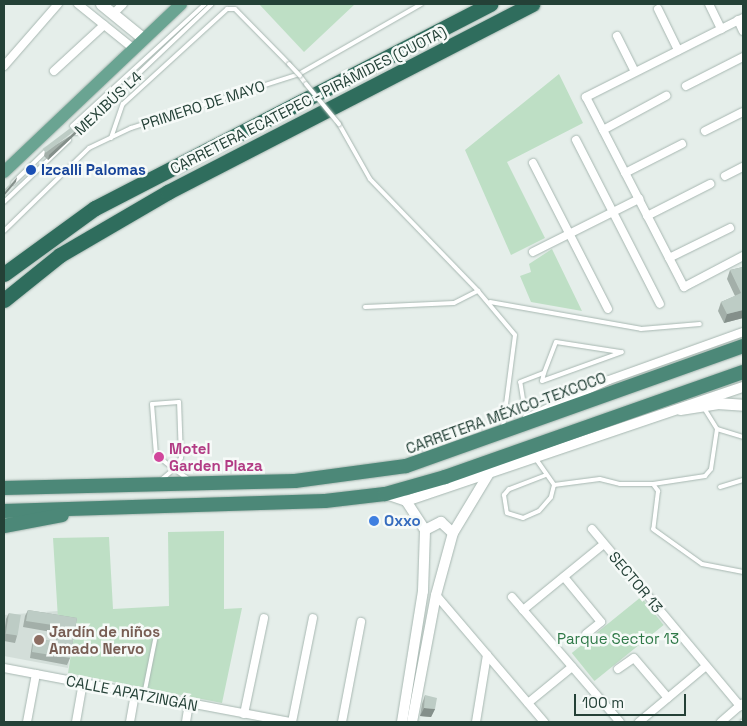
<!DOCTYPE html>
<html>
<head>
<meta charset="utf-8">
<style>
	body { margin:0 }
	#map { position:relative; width:747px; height:726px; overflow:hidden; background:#e5eeea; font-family:"Space Grotesk",sans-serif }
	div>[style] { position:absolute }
	.built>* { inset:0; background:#d3ded9 }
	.green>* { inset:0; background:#bedfc5; transform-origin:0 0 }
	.roads { filter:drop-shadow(0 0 1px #a7b7b1) drop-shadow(0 0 1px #a7b7b1) }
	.service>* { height:4px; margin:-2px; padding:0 2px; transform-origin:2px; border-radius:2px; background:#fff }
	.minor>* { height:8px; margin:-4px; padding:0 4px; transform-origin:4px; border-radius:4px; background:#fff }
	.tertiary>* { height:10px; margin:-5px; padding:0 5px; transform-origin:5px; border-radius:5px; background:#fff }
	.secondary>* { height:11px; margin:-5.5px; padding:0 5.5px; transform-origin:5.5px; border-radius:5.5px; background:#fff }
	.primary>* { height:12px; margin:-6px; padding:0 6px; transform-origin:6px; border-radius:6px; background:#6aa492 }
	.trunk>* { height:14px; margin:-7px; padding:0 7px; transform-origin:7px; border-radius:7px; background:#4c8878 }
	.motorway>* { height:15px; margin:-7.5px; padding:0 7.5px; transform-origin:7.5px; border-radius:7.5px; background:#2f6d5d }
	.bridges { filter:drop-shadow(0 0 1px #a7b7b1) drop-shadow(0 0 1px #a7b7b1) }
	.service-bridge>* { height:4px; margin:-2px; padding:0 2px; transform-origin:2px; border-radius:2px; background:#fff }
	.wall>* { inset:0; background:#a3afa9 }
	.shaded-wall>* { inset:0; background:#848f8a }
	.building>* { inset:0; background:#bdccc5; transform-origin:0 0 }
	.dots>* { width:14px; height:14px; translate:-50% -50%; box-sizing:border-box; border:2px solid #f6faf8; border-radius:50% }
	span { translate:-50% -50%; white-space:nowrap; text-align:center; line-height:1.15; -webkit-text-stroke:5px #f6faf8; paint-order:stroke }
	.street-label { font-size:15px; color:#244137 }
	.transit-label { font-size:15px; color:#164399; font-weight:700 }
	.left { translate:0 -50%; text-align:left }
	.hotel-label { font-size:15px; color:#b23c85; font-weight:700 }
	.shop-label { font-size:15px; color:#366cbe; font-weight:700 }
	.education-label { font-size:15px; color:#785e54; font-weight:700 }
	.park-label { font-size:15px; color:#2d7846 }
	.frame { position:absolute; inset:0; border:5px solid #244137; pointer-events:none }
	.scale { position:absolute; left:574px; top:694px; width:112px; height:22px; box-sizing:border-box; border:2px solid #244137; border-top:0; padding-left:6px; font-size:15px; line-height:18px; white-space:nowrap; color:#244137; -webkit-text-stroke:4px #f6faf8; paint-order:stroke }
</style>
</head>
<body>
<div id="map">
	<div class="built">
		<i style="clip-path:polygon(58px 611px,58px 619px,76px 624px,68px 668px,4px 656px,4px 615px)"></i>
	</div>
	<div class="green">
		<i style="clip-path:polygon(259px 4px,355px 4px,304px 52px)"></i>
		<i style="clip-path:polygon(559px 74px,583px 123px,507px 162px,545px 238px,511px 255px,465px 150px)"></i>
		<i style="clip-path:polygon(552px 249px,582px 311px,531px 302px,520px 276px,531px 272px,529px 264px)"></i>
		<i style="clip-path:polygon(224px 531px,224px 609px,242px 608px,222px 703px,68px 673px,76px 624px,58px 619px,53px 538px,109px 537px,113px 609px,169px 606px,168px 532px)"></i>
		<i style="left:641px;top:597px;width:36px;height:89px;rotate:51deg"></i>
	</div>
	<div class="roads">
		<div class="service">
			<i style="left:300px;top:76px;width:10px;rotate:53deg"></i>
			<i style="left:339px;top:124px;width:63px;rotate:60.6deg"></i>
			<i style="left:370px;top:179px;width:156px;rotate:46deg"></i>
			<i style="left:72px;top:126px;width:180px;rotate:-42.5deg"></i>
			<i style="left:76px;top:133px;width:187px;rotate:-43.5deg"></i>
			<i style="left:111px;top:138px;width:36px;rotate:-71deg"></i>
			<i style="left:123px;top:104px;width:141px;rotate:-42.4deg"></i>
			<i style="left:227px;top:9px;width:8px"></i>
			<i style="left:235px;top:9px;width:77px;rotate:45.5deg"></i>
			<i style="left:13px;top:183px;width:47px;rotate:-44.1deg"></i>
			<i style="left:4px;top:202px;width:90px;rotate:-43.6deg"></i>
			<i style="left:4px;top:231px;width:119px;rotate:-44.3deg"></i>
			<i style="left:89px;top:148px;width:47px;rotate:-25.5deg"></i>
			<i style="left:131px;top:128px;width:176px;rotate:-17.8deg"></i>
			<i style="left:299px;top:74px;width:141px;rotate:-29.8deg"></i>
			<i style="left:490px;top:302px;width:153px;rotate:10.1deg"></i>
			<i style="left:641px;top:329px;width:59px;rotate:-4.8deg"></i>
			<i style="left:365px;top:307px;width:89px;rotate:-2.6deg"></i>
			<i style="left:454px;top:303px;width:27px;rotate:-27deg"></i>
			<i style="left:478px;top:291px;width:57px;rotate:49.9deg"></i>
			<i style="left:515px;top:335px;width:93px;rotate:97.4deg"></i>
			<i style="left:544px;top:373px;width:33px;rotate:-69deg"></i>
			<i style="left:556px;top:342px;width:65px;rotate:8.9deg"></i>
			<i style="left:704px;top:408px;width:25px;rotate:58deg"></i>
			<i style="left:526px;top:418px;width:36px;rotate:-99deg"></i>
			<i style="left:520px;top:382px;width:26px;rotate:-21deg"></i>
			<i style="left:544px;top:373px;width:8px;rotate:104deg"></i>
			<i style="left:542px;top:381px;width:85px;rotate:-19.9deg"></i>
			<i style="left:536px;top:459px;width:32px;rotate:55deg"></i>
			<i style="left:554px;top:485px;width:46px;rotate:-7.4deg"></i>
			<i style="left:600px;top:479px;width:21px;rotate:14deg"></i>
			<i style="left:620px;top:484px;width:33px"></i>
			<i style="left:653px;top:484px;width:53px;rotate:-8.7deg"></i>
			<i style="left:705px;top:476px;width:9px;rotate:-49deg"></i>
			<i style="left:711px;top:469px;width:40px;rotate:-81.5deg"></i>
			<i style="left:717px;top:429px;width:27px;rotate:17deg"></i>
			<i style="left:546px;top:475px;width:40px;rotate:159deg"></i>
			<i style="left:509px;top:489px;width:8px;rotate:130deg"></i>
			<i style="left:504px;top:495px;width:18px;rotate:81deg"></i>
			<i style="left:507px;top:513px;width:17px;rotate:17deg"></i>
			<i style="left:523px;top:518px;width:17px;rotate:-24deg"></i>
			<i style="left:539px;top:511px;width:18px;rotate:-49deg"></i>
			<i style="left:551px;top:497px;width:12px;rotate:-76deg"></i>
			<i style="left:161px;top:480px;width:17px;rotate:-40deg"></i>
			<i style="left:174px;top:469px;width:13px;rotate:-58deg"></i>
			<i style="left:181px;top:458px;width:56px;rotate:-92deg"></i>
			<i style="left:179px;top:402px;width:27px;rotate:176deg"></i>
			<i style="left:152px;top:404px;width:51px;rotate:85.5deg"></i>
			<i style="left:156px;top:455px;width:23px;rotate:38deg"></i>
			<i style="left:174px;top:469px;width:19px;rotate:35deg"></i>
			<i style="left:653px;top:484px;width:9px;rotate:54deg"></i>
			<i style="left:658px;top:491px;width:38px;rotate:97deg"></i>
			<i style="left:653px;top:529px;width:60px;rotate:35.5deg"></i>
			<i style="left:702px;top:564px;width:42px;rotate:11deg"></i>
			<i style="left:720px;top:487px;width:24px;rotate:-17deg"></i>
			<i style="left:144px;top:695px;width:56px;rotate:-78.7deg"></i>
			<i style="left:742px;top:722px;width:1px;rotate:-45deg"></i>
		</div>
		<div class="minor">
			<i style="left:78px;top:4px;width:72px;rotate:38.8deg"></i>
			<i style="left:709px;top:4px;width:28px;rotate:64deg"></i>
			<i style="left:658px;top:9px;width:46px;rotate:64deg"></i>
			<i style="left:113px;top:14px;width:14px;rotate:-45deg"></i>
			<i style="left:743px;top:18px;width:176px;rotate:153.3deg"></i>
			<i style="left:586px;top:97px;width:214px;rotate:62.7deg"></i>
			<i style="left:684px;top:287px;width:67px;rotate:-27.7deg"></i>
			<i style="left:738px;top:20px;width:12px;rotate:66deg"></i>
			<i style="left:617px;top:36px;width:40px;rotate:63.4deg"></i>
			<i style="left:4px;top:66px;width:82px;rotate:-48.9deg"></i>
			<i style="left:54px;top:71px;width:68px;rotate:-42.6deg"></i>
			<i style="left:686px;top:86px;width:64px;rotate:-27deg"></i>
			<i style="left:603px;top:130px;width:72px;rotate:-28.4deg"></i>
			<i style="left:705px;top:131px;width:42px;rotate:-26.6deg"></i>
			<i style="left:576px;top:140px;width:184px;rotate:62.9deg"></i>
			<i style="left:533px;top:163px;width:164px;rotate:62.8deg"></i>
			<i style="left:625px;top:173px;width:64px;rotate:-27deg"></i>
			<i style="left:725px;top:176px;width:20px;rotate:-27deg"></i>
			<i style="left:647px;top:216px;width:71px;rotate:-26.9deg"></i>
			<i style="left:533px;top:252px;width:119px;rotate:-26.6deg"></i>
			<i style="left:669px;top:258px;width:68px;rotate:-26.2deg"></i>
			<i style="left:527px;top:418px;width:90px;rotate:-24.9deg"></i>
			<i style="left:609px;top:380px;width:142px;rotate:-19.7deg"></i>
			<i style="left:592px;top:529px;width:231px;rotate:50.1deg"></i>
			<i style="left:564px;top:577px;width:58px;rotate:50.6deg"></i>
			<i style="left:601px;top:622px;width:19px;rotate:141deg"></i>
			<i style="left:436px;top:595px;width:167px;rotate:49.6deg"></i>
			<i style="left:512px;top:597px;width:165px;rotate:49.2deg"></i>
			<i style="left:523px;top:610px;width:104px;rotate:-39.2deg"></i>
			<i style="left:4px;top:668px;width:291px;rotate:10.7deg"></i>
			<i style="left:618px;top:669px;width:19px;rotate:-35deg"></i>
			<i style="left:634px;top:658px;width:52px;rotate:49.6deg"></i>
			<i style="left:528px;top:703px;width:57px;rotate:-39.3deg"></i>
			<i style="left:244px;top:714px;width:98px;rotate:-78.2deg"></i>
			<i style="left:27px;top:722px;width:49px;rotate:-79.4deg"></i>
			<i style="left:76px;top:722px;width:40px;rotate:-80deg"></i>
			<i style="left:130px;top:722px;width:29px;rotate:-80deg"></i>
			<i style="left:186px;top:722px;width:18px;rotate:-81deg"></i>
			<i style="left:292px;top:722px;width:106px;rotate:-78.6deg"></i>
			<i style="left:342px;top:722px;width:102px;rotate:-79.2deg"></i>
			<i style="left:476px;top:722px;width:68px;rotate:-80.7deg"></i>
			<i style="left:639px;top:722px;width:87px;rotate:-39.9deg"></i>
			<i style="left:721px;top:722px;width:28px;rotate:-41deg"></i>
		</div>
		<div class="tertiary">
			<i style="left:386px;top:494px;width:21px;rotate:19deg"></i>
			<i style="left:406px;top:501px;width:356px;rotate:-18.7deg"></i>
			<i style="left:425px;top:530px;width:18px;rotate:-27deg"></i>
			<i style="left:441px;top:522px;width:16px;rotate:43deg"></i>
			<i style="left:402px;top:722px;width:133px;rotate:-80.9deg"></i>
			<i style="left:423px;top:591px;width:61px;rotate:-88.1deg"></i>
			<i style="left:425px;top:530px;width:35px;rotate:-123deg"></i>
			<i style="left:412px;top:722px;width:129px;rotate:-79.3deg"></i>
			<i style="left:436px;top:595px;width:64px;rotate:-74.7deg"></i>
			<i style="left:453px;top:533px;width:68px;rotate:-58.9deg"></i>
		</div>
		<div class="secondary">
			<i style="left:101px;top:4px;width:55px;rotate:39.1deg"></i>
			<i style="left:680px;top:409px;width:37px;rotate:-9deg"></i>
			<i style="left:717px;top:403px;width:26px;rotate:4deg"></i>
		</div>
		<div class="primary">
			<i style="left:4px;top:172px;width:244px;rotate:-43.5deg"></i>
		</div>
		<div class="trunk">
			<i style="left:4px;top:488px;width:291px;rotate:-1.4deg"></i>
			<i style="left:295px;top:481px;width:112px;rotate:-7.7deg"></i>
			<i style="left:406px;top:466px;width:358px;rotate:-19.6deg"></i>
			<i style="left:4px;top:511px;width:321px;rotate:-1.8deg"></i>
			<i style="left:325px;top:501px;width:60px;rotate:-6.7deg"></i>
			<i style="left:385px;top:494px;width:62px;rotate:-15.8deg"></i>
			<i style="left:445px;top:477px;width:316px;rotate:-19.4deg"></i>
			<i style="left:4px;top:526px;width:59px;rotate:-10.7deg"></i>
		</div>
		<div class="motorway">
			<i style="left:4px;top:274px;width:112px;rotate:-36deg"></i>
			<i style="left:95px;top:208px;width:445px;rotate:-27.3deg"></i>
			<i style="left:4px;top:300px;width:72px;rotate:-38.8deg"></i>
			<i style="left:60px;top:255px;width:125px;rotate:-30.3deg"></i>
			<i style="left:168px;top:192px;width:410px;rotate:-27.3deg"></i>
		</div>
	</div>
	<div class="bridges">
		<div class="service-bridge">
			<i style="left:289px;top:64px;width:16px;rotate:47deg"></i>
			<i style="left:306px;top:84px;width:52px;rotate:50.5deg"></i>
		</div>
	</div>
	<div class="wall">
		<i style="clip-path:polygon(79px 131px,48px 160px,44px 156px,45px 151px)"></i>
		<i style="clip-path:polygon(743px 267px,743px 318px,724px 323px,718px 311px,721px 302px,735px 296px,727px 279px,730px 270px)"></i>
		<i style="clip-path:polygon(28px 610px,77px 618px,70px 658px,67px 665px,30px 658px,32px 645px,34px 638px,56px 642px,57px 633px,23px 627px,25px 616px)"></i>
		<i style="clip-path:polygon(9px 613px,17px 636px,15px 643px,4px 641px,4px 635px,6px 619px)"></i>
		<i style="clip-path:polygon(425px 695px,435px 709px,431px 717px,420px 716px,422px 704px)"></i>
	</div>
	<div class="shaded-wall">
		<i style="clip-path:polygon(80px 127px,79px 131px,48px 160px,49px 155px)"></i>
		<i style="clip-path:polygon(17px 177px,16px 182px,4px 196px,4px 193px)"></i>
		<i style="clip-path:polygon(743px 310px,743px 318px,724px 323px,727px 314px)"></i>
		<i style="clip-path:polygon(424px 708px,435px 709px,431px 717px,420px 716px)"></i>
	</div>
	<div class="building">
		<i style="left:77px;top:123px;width:5px;height:43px;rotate:53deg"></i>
		<i style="clip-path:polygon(17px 177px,4px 193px,4px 190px)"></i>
		<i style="clip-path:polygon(743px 267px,743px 310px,727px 314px,721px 302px,741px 293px,730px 270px)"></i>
		<i style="clip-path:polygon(28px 610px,77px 618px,70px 658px,32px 652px,34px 638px,57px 642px,59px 626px,26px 621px)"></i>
		<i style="left:9px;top:613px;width:12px;height:21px;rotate:9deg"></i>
		<i style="clip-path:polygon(425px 695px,437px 698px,435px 709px,424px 708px)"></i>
	</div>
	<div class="dots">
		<i style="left:31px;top:170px;background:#1a4fb4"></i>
		<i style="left:159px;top:457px;background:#d1479c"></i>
		<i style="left:374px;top:521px;background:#3f7fe0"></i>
		<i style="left:39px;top:640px;background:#8d6e63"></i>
	</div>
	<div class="street-label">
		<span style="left:308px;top:100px;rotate:-27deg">CARRETERA ECATEPEC - PIRÁMIDES (CUOTA)</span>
		<span style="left:108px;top:103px;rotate:-43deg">MEXIBÚS L4</span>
		<span style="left:203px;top:105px;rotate:-18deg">PRIMERO DE MAYO</span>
		<span style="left:506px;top:413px;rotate:-20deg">CARRETERA MÉXICO-TEXCOCO</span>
		<span style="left:636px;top:582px;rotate:50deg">SECTOR 13</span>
		<span style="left:132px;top:693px;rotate:11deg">CALLE APATZINGÁN</span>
	</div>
	<div class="transit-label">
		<span class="left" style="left:41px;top:170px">Izcalli Palomas</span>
	</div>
	<div class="hotel-label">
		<span class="left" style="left:169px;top:457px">Motel<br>Garden Plaza</span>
	</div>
	<div class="shop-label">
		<span class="left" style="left:384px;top:521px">Oxxo</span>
	</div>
	<div class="education-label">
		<span class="left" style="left:49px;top:640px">Jardín de niños<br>Amado Nervo</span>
	</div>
	<div class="park-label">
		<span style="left:618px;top:639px">Parque Sector 13</span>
	</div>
	<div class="frame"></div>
	<div class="scale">100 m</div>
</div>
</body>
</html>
